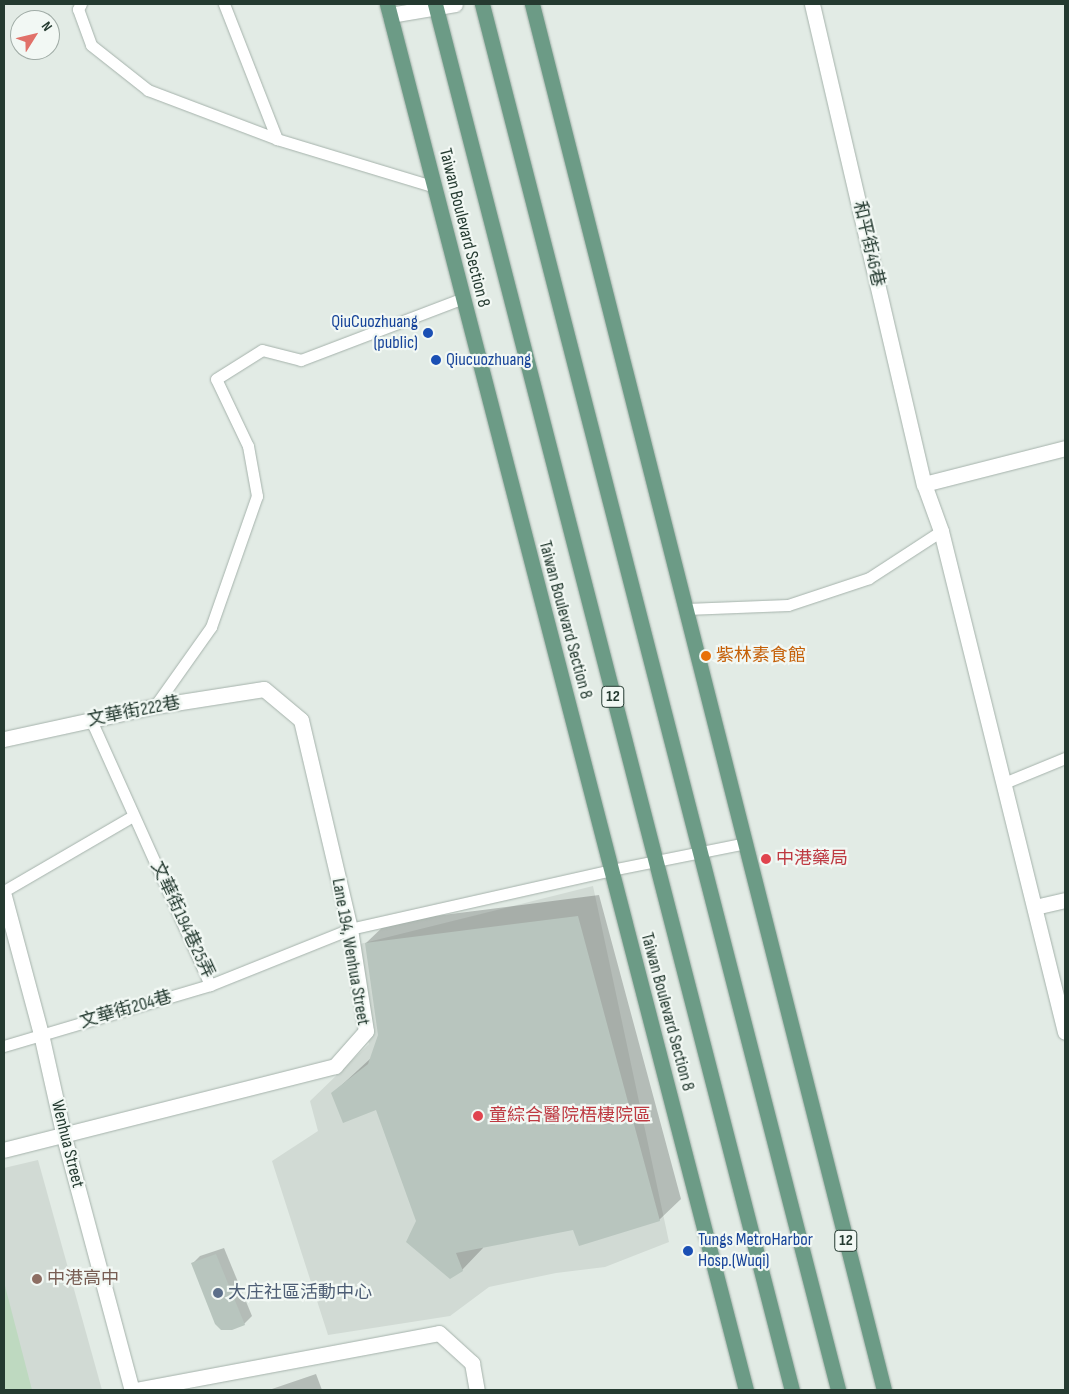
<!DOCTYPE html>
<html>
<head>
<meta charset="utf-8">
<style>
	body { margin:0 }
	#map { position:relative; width:1069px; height:1394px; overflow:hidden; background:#e2ebe5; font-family:"Sofia Sans Condensed","Noto Sans TC",sans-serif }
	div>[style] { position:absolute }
	.built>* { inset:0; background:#d1dad4 }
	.green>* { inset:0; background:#bed9c0 }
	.shadow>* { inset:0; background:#0003 }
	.building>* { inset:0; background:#b8c5be }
	.roads { filter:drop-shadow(0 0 1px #a5b2ab) drop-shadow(0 0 1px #a5b2ab) }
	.lane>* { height:11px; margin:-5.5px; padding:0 5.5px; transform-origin:5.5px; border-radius:5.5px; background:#fff }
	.street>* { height:15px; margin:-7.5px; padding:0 7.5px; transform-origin:7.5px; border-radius:7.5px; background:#fff }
	.primary>* { height:15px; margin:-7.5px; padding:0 7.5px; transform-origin:7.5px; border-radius:7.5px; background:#6c9b86 }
	.dots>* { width:14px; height:14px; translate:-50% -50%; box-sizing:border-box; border:2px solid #f2f8f4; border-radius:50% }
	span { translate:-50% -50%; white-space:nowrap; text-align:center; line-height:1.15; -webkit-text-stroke:4.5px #f2f8f4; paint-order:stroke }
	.shield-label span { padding:1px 4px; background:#f2f8f4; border:1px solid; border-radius:4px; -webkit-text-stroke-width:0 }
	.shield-label { font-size:16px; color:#243a30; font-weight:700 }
	.street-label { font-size:18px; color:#243a30 }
	.transit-label { font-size:18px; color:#164399 }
	.right { translate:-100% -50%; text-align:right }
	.left { translate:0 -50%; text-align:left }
	.food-label { font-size:18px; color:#c56008 }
	.health-label { font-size:18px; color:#be3a42 }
	.education-label { font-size:18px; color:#785e54 }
	.service-label { font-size:18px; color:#4e5e75 }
	.frame { position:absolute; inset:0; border:5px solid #243a30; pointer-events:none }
	.north { position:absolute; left:10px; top:10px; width:50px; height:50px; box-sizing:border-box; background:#f2f8f4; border:1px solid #a0aca6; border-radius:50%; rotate:54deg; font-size:14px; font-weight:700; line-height:20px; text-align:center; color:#243a30 }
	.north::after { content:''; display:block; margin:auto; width:18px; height:22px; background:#e17169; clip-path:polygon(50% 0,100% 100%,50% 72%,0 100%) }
</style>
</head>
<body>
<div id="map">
	<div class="built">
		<i style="clip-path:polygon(593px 886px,669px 1242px,605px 1267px,556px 1273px,489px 1287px,450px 1316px,328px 1335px,272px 1161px,318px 1131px,310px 1101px,369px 1044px,348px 947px)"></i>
		<i style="clip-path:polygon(38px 1160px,102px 1390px,4px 1390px,4px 1168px)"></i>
	</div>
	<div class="green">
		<i style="clip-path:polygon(4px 1282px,32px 1390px,4px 1390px)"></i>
	</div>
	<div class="shadow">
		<i style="clip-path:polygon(599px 895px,681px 1199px,659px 1220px,574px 1229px,483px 1246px,483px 1248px,462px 1270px,418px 1221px,376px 1108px,332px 1094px,371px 1058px,380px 1036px,366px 943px,388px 922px)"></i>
		<i style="clip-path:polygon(224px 1248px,252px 1316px,244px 1324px,193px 1263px,200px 1256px)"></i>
		<i style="clip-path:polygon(316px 1374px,322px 1390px,269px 1390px)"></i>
	</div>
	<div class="building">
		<i style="clip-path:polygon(578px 916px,660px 1221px,579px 1246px,573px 1230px,456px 1253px,463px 1271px,450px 1279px,406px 1242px,416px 1221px,376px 1110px,343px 1123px,331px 1093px,368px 1064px,378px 1035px,365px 943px)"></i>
		<i style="clip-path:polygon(216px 1254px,245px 1325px,232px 1330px,221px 1330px,215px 1324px,191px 1263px)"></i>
	</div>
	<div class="roads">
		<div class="lane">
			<i style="left:81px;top:4px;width:6px;rotate:121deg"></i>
			<i style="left:78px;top:9px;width:38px;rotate:70deg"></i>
			<i style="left:91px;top:45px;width:73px;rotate:38.3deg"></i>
			<i style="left:148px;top:90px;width:138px;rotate:20.8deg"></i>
			<i style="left:277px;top:139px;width:165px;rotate:16.9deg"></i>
			<i style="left:224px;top:4px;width:145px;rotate:68.6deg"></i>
			<i style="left:686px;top:609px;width:102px;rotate:-2.2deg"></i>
			<i style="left:788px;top:605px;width:85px;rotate:-18.4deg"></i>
			<i style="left:869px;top:578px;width:86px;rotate:-33.1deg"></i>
			<i style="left:155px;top:706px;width:97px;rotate:-54.7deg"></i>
			<i style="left:211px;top:627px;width:139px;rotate:-70.7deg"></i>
			<i style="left:257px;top:496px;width:51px;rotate:-100.2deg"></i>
			<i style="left:248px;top:446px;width:74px;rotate:-115.5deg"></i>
			<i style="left:216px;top:379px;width:54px;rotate:-32.2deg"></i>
			<i style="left:262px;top:350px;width:40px;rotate:14.4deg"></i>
			<i style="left:301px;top:360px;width:173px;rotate:-20.9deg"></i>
			<i style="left:91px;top:720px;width:290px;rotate:65.8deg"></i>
			<i style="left:1004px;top:783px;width:66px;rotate:-22.3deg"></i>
			<i style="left:4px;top:891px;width:149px;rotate:-30.2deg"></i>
			<i style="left:4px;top:1046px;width:215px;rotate:-16.5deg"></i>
			<i style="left:210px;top:985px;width:151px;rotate:-21.8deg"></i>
			<i style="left:350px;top:929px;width:268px;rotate:-12.7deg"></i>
			<i style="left:611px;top:870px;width:138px;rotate:-11.3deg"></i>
		</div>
		<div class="street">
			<i style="left:812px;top:4px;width:493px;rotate:76.9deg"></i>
			<i style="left:924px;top:484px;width:50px;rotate:70.1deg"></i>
			<i style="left:941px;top:531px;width:516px;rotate:76.1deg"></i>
			<i style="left:390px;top:15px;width:66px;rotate:-9.6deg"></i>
			<i style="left:924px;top:484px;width:146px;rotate:-14.3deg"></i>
			<i style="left:4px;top:739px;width:155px;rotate:-12.3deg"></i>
			<i style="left:155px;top:706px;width:110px;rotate:-8.9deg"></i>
			<i style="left:264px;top:689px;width:48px;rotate:40deg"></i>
			<i style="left:301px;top:720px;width:215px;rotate:76.8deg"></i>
			<i style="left:350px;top:929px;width:103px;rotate:81.1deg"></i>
			<i style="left:366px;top:1031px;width:47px;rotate:131.5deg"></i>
			<i style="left:335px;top:1066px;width:341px;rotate:165.8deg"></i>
			<i style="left:4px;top:896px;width:143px;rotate:75deg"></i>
			<i style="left:41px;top:1034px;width:106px;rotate:77.4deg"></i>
			<i style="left:64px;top:1137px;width:262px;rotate:75deg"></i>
			<i style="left:1035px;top:907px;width:31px;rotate:-13deg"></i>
			<i style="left:135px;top:1390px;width:309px;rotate:-10.6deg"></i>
			<i style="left:439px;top:1333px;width:45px;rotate:42.3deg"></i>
			<i style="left:472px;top:1363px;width:27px;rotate:80deg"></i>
		</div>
		<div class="primary">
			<i style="left:387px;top:4px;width:1432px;rotate:75.48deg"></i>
			<i style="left:435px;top:4px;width:1431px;rotate:75.56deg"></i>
			<i style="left:482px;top:4px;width:1431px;rotate:75.59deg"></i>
			<i style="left:532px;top:4px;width:1430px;rotate:75.75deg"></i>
		</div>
	</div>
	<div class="dots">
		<i style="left:428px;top:333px;background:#1a4fb4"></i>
		<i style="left:436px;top:360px;background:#1a4fb4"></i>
		<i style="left:706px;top:656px;background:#e8710a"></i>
		<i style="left:766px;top:859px;background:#e0444e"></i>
		<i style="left:478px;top:1116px;background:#e0444e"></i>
		<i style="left:688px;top:1251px;background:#1a4fb4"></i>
		<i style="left:37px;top:1279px;background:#8d6e63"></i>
		<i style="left:218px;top:1293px;background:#5c6f8a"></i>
	</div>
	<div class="shield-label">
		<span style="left:613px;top:697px">12</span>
		<span style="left:846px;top:1241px">12</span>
	</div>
	<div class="street-label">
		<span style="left:464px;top:228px;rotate:76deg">Taiwan Boulevard Section 8</span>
		<span style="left:868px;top:244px;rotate:77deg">和平街46巷</span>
		<span style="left:565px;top:620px;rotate:75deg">Taiwan Boulevard Section 8</span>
		<span style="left:134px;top:712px;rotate:-11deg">文華街222巷</span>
		<span style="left:182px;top:920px;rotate:65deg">文華街194巷25弄</span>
		<span style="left:350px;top:952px;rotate:80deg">Lane 194, Wenhua Street</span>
		<span style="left:126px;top:1010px;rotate:-16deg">文華街204巷</span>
		<span style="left:667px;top:1012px;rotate:75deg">Taiwan Boulevard Section 8</span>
		<span style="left:67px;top:1144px;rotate:76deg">Wenhua Street</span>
	</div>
	<div class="transit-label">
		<span class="right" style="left:418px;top:333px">QiuCuozhuang<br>(public)</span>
		<span class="left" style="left:446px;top:360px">Qiucuozhuang</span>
		<span class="left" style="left:698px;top:1251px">Tungs MetroHarbor<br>Hosp.(Wuqi)</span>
	</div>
	<div class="food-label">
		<span class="left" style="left:716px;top:656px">紫林素食館</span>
	</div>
	<div class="health-label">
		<span class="left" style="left:776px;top:859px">中港藥局</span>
		<span class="left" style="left:489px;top:1116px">童綜合醫院梧棲院區</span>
	</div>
	<div class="education-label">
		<span class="left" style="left:47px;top:1279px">中港高中</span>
	</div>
	<div class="service-label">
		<span class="left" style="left:228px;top:1293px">大庄社區活動中心</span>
	</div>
	<div class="frame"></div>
	<div class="north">N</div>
</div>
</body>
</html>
